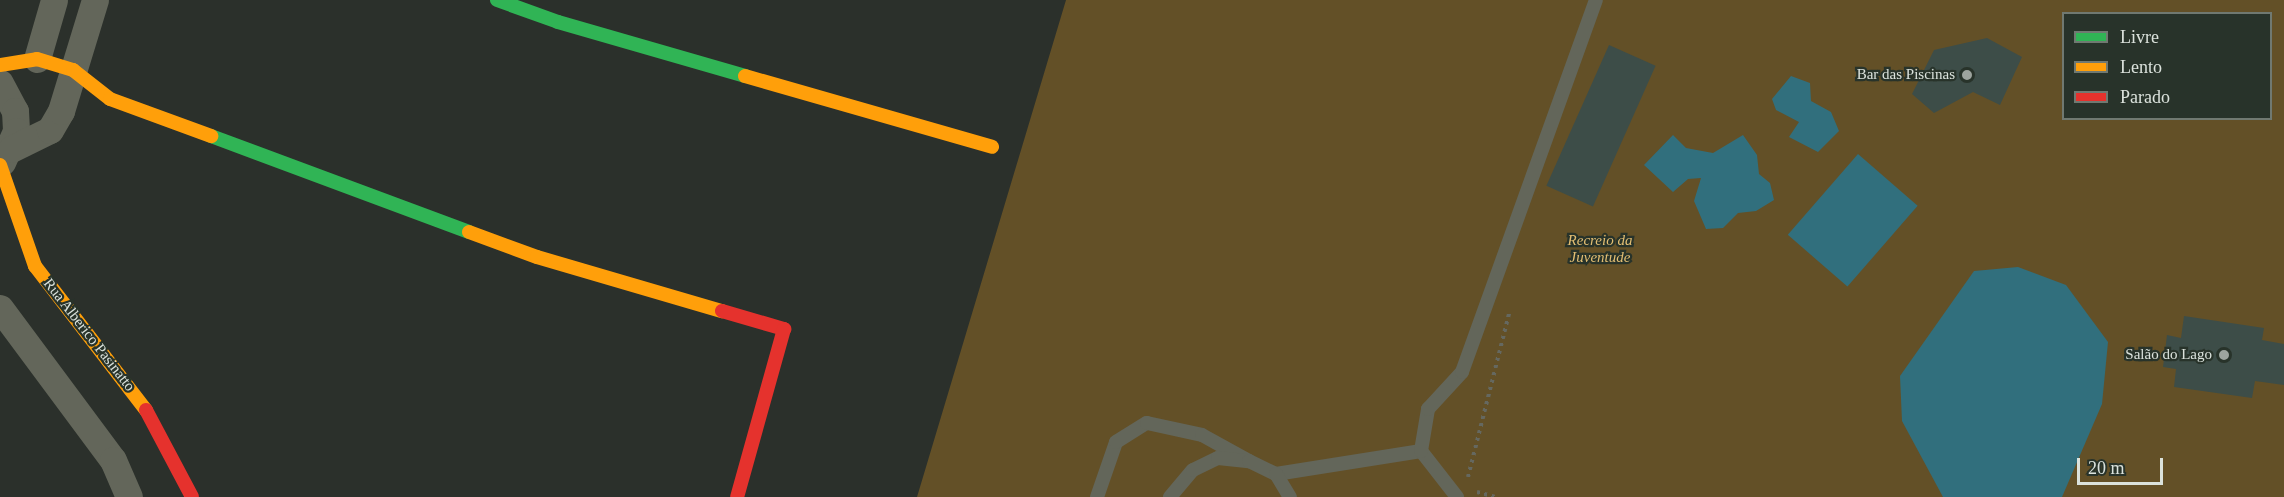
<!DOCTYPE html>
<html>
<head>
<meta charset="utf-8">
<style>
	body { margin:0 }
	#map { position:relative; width:2284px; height:497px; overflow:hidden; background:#2b302b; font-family:Georgia,serif }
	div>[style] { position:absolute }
	.green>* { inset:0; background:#635027 }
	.water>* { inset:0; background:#316f7d; transform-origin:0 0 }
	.building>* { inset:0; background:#3d4d48; transform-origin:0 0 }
	.path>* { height:4px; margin-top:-2px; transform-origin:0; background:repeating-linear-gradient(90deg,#656860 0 3px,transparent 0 7.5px) }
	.lane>* { height:14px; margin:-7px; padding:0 7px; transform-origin:7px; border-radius:7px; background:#63665a }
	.street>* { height:27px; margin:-13.5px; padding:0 13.5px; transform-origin:13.5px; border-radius:13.5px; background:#63665a }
	.fast>* { height:14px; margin:-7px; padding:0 7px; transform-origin:7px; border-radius:7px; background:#30b455 }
	.slow>* { height:14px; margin:-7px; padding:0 7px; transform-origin:7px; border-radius:7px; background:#ff9f0a }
	.jam>* { height:14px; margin:-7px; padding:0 7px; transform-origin:7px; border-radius:7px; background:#e5322d }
	.dots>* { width:16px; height:16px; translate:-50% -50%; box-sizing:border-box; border:3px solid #28332a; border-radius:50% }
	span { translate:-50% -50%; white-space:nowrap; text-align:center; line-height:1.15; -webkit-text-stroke:4.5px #28332a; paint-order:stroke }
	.poi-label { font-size:15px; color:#dbe2dc }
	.right { translate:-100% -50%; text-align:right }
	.park-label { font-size:15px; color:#e2be73; font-style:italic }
	.street-label { font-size:15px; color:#dbe2dc }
	.legend { position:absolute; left:2062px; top:12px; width:210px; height:108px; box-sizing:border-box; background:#28332a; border:2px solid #707971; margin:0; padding:8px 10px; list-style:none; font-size:18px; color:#dbe2dc }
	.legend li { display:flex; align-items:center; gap:12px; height:30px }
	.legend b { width:30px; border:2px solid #707971 }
	.scale { position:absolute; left:2077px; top:458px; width:86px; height:27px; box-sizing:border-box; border:3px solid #dbe2dc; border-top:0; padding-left:8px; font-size:18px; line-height:21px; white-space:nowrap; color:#dbe2dc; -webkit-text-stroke:4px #28332a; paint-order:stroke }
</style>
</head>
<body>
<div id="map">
	<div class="green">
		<i style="clip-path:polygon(evenodd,1066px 0,2284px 0,2284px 497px,917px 497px,1066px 0,2064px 14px,2270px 14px,2270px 118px,2064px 118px,2064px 14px)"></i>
	</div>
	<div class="water">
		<i style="clip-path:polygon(1791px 76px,1810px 83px,1811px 101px,1831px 112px,1839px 131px,1818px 152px,1789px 137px,1799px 122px,1776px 110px,1772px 99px)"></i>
		<i style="clip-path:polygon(1673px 135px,1686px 148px,1713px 153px,1743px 135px,1757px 155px,1759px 174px,1770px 183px,1774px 200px,1756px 211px,1738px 213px,1723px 228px,1706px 229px,1694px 201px,1701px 178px,1688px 179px,1673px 192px,1644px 165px)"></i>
		<i style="left:1858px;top:154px;width:79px;height:107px;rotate:41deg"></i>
		<i style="clip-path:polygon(2018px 267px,2066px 285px,2108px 342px,2102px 404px,2062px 497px,1943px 497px,1902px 421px,1900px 376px,1974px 271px)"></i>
	</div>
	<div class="building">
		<i style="clip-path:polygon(1987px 38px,2022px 57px,2000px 105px,1973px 92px,1934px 113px,1912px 94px,1934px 50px)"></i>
		<i style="left:1609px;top:45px;width:51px;height:154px;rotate:24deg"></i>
		<i style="clip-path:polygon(2184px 316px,2264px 328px,2262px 340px,2284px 344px,2284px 385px,2255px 381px,2252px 398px,2174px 387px,2176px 369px,2163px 367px,2167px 335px,2181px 338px)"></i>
	</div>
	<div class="path">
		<i style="left:1468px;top:477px;width:172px;rotate:-75.9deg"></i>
		<i style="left:1477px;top:492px;width:20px;rotate:15deg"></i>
	</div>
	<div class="lane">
		<i style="left:1276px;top:474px;width:147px;rotate:-9deg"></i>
		<i style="left:1097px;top:497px;width:58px;rotate:-70.9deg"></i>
		<i style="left:1116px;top:442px;width:36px;rotate:-32deg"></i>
		<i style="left:1147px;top:423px;width:56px;rotate:12.3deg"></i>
		<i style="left:1202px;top:435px;width:54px;rotate:29deg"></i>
		<i style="left:1170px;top:497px;width:35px;rotate:-50deg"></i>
		<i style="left:1193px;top:470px;width:28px;rotate:-26deg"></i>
		<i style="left:1218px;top:458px;width:31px;rotate:6deg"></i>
		<i style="left:1249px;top:461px;width:30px;rotate:26deg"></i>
		<i style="left:1276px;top:474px;width:27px;rotate:59deg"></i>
		<i style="left:1457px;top:497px;width:58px;rotate:-128deg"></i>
		<i style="left:1421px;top:451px;width:43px;rotate:-80.5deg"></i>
		<i style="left:1428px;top:409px;width:50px;rotate:-47.4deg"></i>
		<i style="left:1462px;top:372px;width:395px;rotate:-70.2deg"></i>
	</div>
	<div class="street">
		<i style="left:37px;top:59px;width:61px;rotate:-73.9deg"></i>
		<i style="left:0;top:83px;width:32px;rotate:62deg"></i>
		<i style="left:15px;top:111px;width:20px;rotate:87deg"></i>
		<i style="left:16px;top:131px;width:34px;rotate:114deg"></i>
		<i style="left:11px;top:149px;width:43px;rotate:-26deg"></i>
		<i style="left:50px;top:130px;width:22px;rotate:-60deg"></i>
		<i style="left:61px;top:111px;width:116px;rotate:-73deg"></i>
		<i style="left:0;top:308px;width:189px;rotate:53.4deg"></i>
		<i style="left:113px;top:460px;width:40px;rotate:66.6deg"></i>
	</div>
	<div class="fast">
		<i style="left:497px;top:0;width:65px;rotate:19.8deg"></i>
		<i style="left:558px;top:22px;width:195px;rotate:16.1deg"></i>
		<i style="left:211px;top:136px;width:275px;rotate:20.4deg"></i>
	</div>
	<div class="slow">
		<i style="left:0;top:65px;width:37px;rotate:-9deg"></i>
		<i style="left:37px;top:59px;width:38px;rotate:17deg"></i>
		<i style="left:73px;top:70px;width:47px;rotate:38.1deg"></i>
		<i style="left:110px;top:99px;width:108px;rotate:20.1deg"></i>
		<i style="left:745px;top:76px;width:257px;rotate:16deg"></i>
		<i style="left:0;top:165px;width:107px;rotate:70.9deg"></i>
		<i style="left:35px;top:266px;width:182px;rotate:52.4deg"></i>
		<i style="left:469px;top:232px;width:72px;rotate:20.2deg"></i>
		<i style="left:537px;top:257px;width:193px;rotate:16.3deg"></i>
	</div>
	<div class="jam">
		<i style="left:722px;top:311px;width:65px;rotate:16.2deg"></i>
		<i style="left:784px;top:329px;width:174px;rotate:105.6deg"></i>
		<i style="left:146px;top:410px;width:98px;rotate:62.1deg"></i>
	</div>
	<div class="dots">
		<i style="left:1967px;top:75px;background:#9da49e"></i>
		<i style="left:2224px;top:355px;background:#9da49e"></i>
	</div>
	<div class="poi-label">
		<span class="right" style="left:1955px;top:75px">Bar das Piscinas</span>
		<span class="right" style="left:2212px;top:355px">Salão do Lago</span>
	</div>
	<div class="park-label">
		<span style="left:1600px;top:249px">Recreio da<br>Juventude</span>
	</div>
	<div class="street-label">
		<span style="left:89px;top:335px;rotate:52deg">Rua Alberico Pasinatto</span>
	</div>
	<ul class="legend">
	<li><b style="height:8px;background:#30b455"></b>Livre</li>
	<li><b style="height:8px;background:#ff9f0a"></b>Lento</li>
	<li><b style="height:8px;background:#e5322d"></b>Parado</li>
	</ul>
	<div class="scale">20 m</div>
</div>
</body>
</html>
